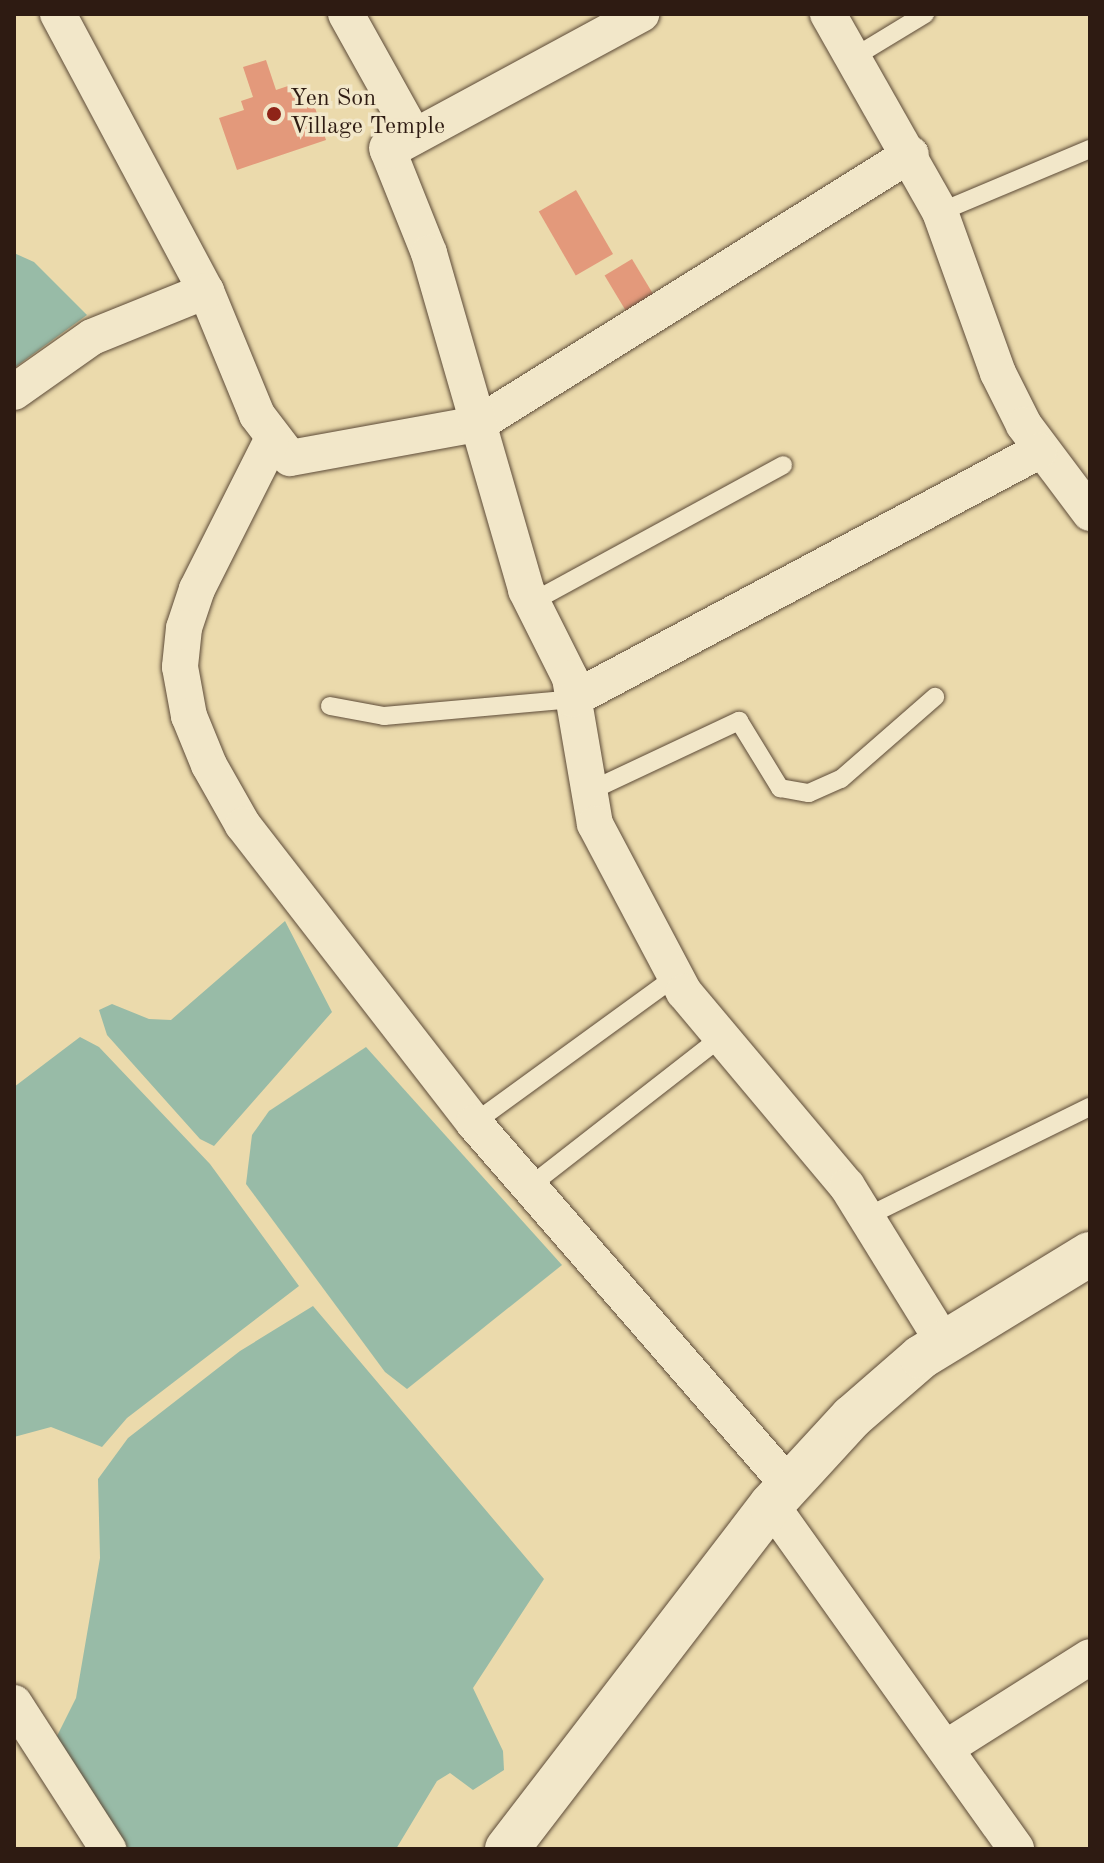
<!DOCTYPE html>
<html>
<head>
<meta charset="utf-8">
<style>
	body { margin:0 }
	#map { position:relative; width:1104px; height:1863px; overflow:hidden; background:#ebdaac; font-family:"Old Standard TT",serif }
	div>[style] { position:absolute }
	.water>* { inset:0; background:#98bba7 }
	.building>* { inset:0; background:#e3997b; transform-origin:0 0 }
	.roads { filter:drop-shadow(0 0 2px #5d4b38) drop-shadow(0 0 2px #5d4b38) }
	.lane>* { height:18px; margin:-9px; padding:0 9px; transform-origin:9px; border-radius:9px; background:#f2e7c9 }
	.street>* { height:36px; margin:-18px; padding:0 18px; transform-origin:18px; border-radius:18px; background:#f2e7c9 }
	.secondary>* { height:44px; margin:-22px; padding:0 22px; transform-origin:22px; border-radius:22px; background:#f2e7c9 }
	.dots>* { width:22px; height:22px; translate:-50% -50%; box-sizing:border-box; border:4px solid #f2e7c9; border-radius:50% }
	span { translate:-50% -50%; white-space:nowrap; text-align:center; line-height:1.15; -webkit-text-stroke:7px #f2e7c9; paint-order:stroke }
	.poi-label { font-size:24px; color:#2e1b12 }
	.left { translate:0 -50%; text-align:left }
	.frame { position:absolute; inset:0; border:16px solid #2e1b12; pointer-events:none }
</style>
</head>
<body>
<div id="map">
	<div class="water">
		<i style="clip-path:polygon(14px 253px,34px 262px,87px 315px,14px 368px)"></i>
		<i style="clip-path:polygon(285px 921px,332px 1012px,214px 1146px,200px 1139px,107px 1035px,99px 1010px,112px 1004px,149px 1019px,171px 1020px)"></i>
		<i style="clip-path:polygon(80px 1037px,99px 1047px,210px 1164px,299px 1286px,127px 1418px,102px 1447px,51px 1427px,14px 1437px,14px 1087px)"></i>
		<i style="clip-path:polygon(366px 1047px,562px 1265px,407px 1389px,385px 1372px,246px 1184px,252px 1135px,269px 1111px)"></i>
		<i style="clip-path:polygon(313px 1306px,544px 1579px,473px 1688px,503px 1751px,504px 1770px,473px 1790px,450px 1773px,437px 1781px,396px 1849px,124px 1849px,54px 1742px,76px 1698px,100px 1558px,98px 1479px,128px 1438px,240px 1351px)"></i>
	</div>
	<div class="building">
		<i style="clip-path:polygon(266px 60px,276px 90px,288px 86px,293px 98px,310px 93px,326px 140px,237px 170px,219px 118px,244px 110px,241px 101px,253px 97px,243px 67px)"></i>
		<i style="left:576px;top:190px;width:74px;height:43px;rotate:60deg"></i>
		<i style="left:632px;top:259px;width:50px;height:32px;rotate:59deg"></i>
	</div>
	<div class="roads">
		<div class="lane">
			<i style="left:856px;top:56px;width:81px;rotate:-31.3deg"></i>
			<i style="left:940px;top:212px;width:163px;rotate:-22.8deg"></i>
			<i style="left:532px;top:602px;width:286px;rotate:-28.6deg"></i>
			<i style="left:330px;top:706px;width:55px;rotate:10.5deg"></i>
			<i style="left:384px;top:716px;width:190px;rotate:-5.1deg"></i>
			<i style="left:590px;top:791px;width:165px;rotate:-25.2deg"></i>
			<i style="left:739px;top:721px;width:79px;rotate:58.5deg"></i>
			<i style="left:780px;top:788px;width:29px;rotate:10deg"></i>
			<i style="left:809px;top:793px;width:35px;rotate:-24deg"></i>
			<i style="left:841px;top:779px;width:125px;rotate:-41.1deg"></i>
			<i style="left:474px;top:1123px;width:250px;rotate:-36deg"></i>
			<i style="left:530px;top:1186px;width:241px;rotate:-37.9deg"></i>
			<i style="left:866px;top:1217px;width:250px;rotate:-26.2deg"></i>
		</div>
		<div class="street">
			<i style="left:58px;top:14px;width:314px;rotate:61.9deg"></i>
			<i style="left:206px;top:291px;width:134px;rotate:67.6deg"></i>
			<i style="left:257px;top:415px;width:54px;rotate:52.5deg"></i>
			<i style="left:290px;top:458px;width:191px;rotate:-10.3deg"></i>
			<i style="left:478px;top:424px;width:510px;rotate:-31.95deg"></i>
			<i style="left:346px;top:14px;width:140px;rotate:60.9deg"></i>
			<i style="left:828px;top:14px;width:227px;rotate:60.5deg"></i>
			<i style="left:940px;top:212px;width:171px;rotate:70.2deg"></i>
			<i style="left:998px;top:373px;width:58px;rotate:63.4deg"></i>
			<i style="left:1024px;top:425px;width:110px;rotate:53.1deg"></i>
			<i style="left:387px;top:148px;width:113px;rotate:68.2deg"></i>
			<i style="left:429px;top:253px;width:351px;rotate:73.9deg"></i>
			<i style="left:526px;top:590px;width:98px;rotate:63.4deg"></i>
			<i style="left:570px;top:678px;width:148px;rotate:80.3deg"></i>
			<i style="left:595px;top:824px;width:190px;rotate:62.1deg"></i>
			<i style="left:684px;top:992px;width:253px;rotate:50deg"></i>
			<i style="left:847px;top:1186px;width:185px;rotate:58.3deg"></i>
			<i style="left:388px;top:151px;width:288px;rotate:-28.4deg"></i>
			<i style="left:14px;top:392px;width:95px;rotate:-35.2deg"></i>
			<i style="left:92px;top:337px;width:123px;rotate:-22deg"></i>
			<i style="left:271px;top:442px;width:165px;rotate:116.7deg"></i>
			<i style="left:197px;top:589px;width:41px;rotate:108.4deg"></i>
			<i style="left:184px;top:628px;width:39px;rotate:96deg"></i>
			<i style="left:180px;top:667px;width:50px;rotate:79.6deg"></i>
			<i style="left:189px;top:716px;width:53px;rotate:67.8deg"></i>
			<i style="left:209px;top:765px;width:69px;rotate:60.5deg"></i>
			<i style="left:243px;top:825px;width:377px;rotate:52.2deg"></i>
			<i style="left:474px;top:1123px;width:481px;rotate:49deg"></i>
			<i style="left:573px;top:699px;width:528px;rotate:-28.02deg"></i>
			<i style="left:771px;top:1505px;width:422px;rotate:54.5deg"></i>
			<i style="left:14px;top:1703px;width:174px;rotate:57.2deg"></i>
			<i style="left:946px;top:1748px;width:170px;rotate:-32.3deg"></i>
		</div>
		<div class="secondary">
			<i style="left:507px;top:1849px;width:434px;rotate:-52.5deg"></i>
			<i style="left:771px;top:1505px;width:120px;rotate:-47.4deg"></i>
			<i style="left:852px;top:1417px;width:91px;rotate:-41deg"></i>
			<i style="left:921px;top:1357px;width:198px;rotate:-31.4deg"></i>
		</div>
	</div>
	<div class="dots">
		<i style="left:274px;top:114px;background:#8f2418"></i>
	</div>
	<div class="poi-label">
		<span class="left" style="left:290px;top:114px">Yen Son<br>Village Temple</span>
	</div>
	<div class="frame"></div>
</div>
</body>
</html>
